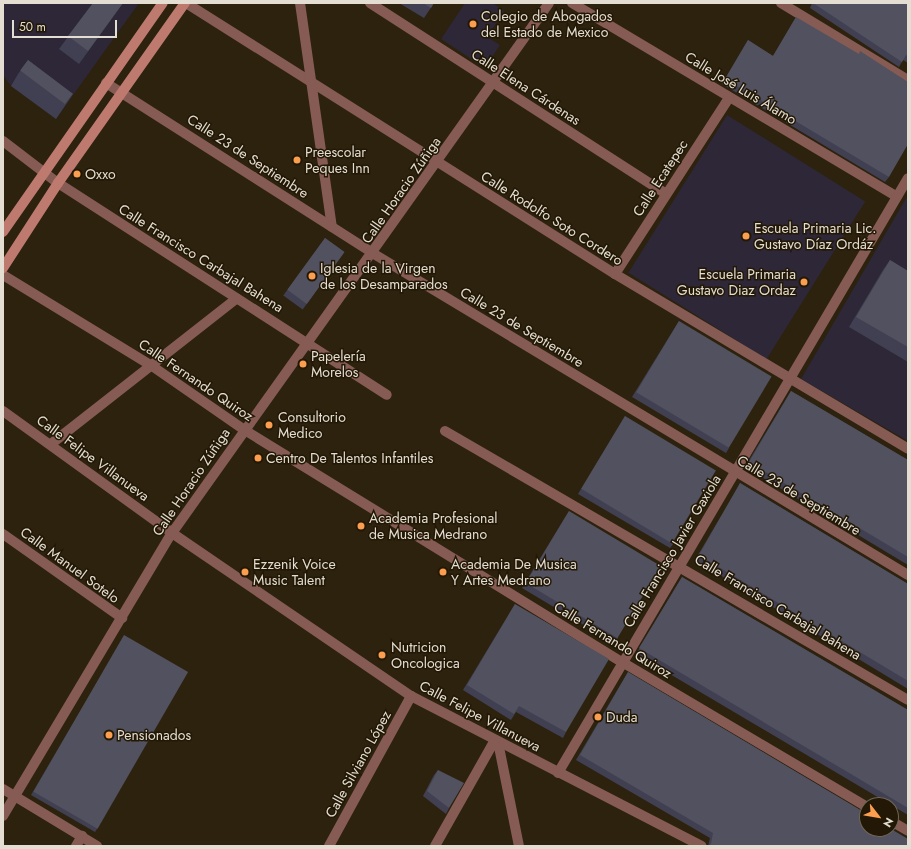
<!DOCTYPE html>
<html>
<head>
<meta charset="utf-8">
<style>
	body { margin:0 }
	#map { position:relative; width:911px; height:849px; overflow:hidden; background:#2c220e; font-family:Jost,sans-serif }
	div>[style] { position:absolute }
	.education>* { inset:0; background:#2d2737; transform-origin:0 0 }
	.minor>* { height:10px; margin:-5px; padding:0 5px; transform-origin:5px; border-radius:5px; background:#865b54 }
	.secondary>* { height:10px; margin:-5px; padding:0 5px; transform-origin:5px; border-radius:5px; background:#be7a6f }
	.wall>* { inset:0; background:#404052; transform-origin:0 0 }
	.building>* { inset:0; background:#52515f; transform-origin:0 0 }
	.dots>* { width:11px; height:11px; translate:-50% -50%; box-sizing:border-box; border:2px solid #221805; border-radius:50% }
	span { translate:-50% -50%; white-space:nowrap; text-align:center; line-height:1.15; -webkit-text-stroke:3px #221805; paint-order:stroke }
	.poi-label { font-size:14px; color:#e4ddd1 }
	.left { translate:0 -50%; text-align:left }
	.right { translate:-100% -50%; text-align:right }
	.street-label { font-size:14px; color:#e4ddd1 }
	.frame { position:absolute; inset:0; border:4px solid #e4ddd1; pointer-events:none }
	.north { position:absolute; left:859px; top:797px; width:40px; height:40px; box-sizing:border-box; background:#221805; border:1px solid #706757; border-radius:50%; rotate:121deg; font-size:11px; font-weight:700; line-height:16px; text-align:center; color:#e4ddd1 }
	.north::after { content:''; display:block; margin:auto; width:14px; height:18px; background:#fb9e50; clip-path:polygon(50% 0,100% 100%,50% 72%,0 100%) }
	.scale { position:absolute; left:12px; top:20px; width:105px; height:18px; box-sizing:border-box; border:2px solid #e4ddd1; border-top:0; padding-left:5px; font-size:12px; line-height:14px; white-space:nowrap; color:#e4ddd1; -webkit-text-stroke:3px #221805; paint-order:stroke }
</style>
</head>
<body>
<div id="map">
	<div class="education">
		<i style="clip-path:polygon(3px 3px,139px 3px,56px 119px,11px 86px,3px 75px)"></i>
		<i style="clip-path:polygon(465px 3px,493px 3px,504px 11px,487px 37px,500px 45px,485px 68px,441px 39px)"></i>
		<i style="left:727px;top:115px;width:163px;height:186px;rotate:32deg"></i>
		<i style="clip-path:polygon(908px 195px,908px 441px,801px 379px)"></i>
	</div>
	<div class="minor">
		<i style="left:186px;top:3px;width:507px;rotate:32.28deg"></i>
		<i style="left:615px;top:274px;width:341px;rotate:30.8deg"></i>
		<i style="left:300px;top:3px;width:226px;rotate:81.9deg"></i>
		<i style="left:370px;top:3px;width:352px;rotate:32.8deg"></i>
		<i style="left:572px;top:3px;width:378px;rotate:30.8deg"></i>
		<i style="left:781px;top:3px;width:149px;rotate:31.2deg"></i>
		<i style="left:106px;top:83px;width:318px;rotate:32.5deg"></i>
		<i style="left:374px;top:254px;width:623px;rotate:31.01deg"></i>
		<i style="left:3px;top:141px;width:69px;rotate:37.4deg"></i>
		<i style="left:58px;top:183px;width:391px;rotate:32.8deg"></i>
		<i style="left:615px;top:274px;width:210px;rotate:-57.1deg"></i>
		<i style="left:3px;top:275px;width:175px;rotate:31.4deg"></i>
		<i style="left:152px;top:366px;width:111px;rotate:34.7deg"></i>
		<i style="left:243px;top:429px;width:445px;rotate:31.6deg"></i>
		<i style="left:622px;top:662px;width:285px;rotate:30.6deg"></i>
		<i style="left:3px;top:411px;width:208px;rotate:35.8deg"></i>
		<i style="left:172px;top:533px;width:289px;rotate:34.3deg"></i>
		<i style="left:411px;top:696px;width:327px;rotate:27.3deg"></i>
		<i style="left:445px;top:431px;width:535px;rotate:30.16deg"></i>
		<i style="left:51px;top:444px;width:236px;rotate:-38.1deg"></i>
		<i style="left:3px;top:534px;width:146px;rotate:35.2deg"></i>
		<i style="left:498px;top:742px;width:106px;rotate:78.6deg"></i>
		<i style="left:558px;top:773px;width:690px;rotate:-59.53deg"></i>
		<i style="left:3px;top:789px;width:110px;rotate:31.2deg"></i>
		<i style="left:3px;top:816px;width:330px;rotate:-59.2deg"></i>
		<i style="left:172px;top:533px;width:650px;rotate:-54.57deg"></i>
		<i style="left:891px;top:821px;width:20px;rotate:30deg"></i>
		<i style="left:76px;top:846px;width:12px;rotate:-59deg"></i>
		<i style="left:329px;top:846px;width:171px;rotate:-61.3deg"></i>
		<i style="left:435px;top:846px;width:122px;rotate:-60.5deg"></i>
	</div>
	<div class="secondary">
		<i style="left:3px;top:232px;width:279px;rotate:-55.1deg"></i>
		<i style="left:3px;top:268px;width:101px;rotate:-57.1deg"></i>
		<i style="left:58px;top:183px;width:220px;rotate:-54.8deg"></i>
	</div>
	<div class="wall">
		<i style="clip-path:polygon(93px 3px,123px 3px,79px 64px,59px 49px)"></i>
		<i style="clip-path:polygon(399px 3px,434px 3px,424px 18px)"></i>
		<i style="clip-path:polygon(812px 3px,908px 3px,908px 63px,903px 60px,899px 67px,810px 8px)"></i>
		<i style="clip-path:polygon(796px 17px,889px 177px,885px 182px,722px 84px,748px 40px,773px 56px)"></i>
		<i style="clip-path:polygon(28px 60px,73px 94px,56px 119px,11px 86px,18px 74px)"></i>
		<i style="left:325px;top:238px;width:24px;height:71px;rotate:36deg"></i>
		<i style="clip-path:polygon(890px 260px,908px 271px,908px 362px,849px 327px,883px 270px)"></i>
		<i style="clip-path:polygon(679px 321px,729px 448px,726px 453px,632px 397px)"></i>
		<i style="clip-path:polygon(791px 391px,908px 460px,908px 565px,745px 467px)"></i>
		<i style="clip-path:polygon(625px 416px,674px 543px,670px 548px,578px 494px)"></i>
		<i style="clip-path:polygon(740px 483px,908px 584px,908px 689px,695px 560px,737px 489px)"></i>
		<i style="clip-path:polygon(569px 511px,618px 638px,614px 643px,522px 588px)"></i>
		<i style="clip-path:polygon(682px 577px,908px 710px,908px 815px,636px 654px)"></i>
		<i style="clip-path:polygon(515px 604px,566px 732px,563px 738px,516px 712px,511px 720px,463px 690px)"></i>
		<i style="clip-path:polygon(123px 638px,97px 829px,95px 832px,31px 795px)"></i>
		<i style="clip-path:polygon(628px 672px,867px 814px,708px 846px,710px 838px,576px 760px)"></i>
		<i style="clip-path:polygon(438px 770px,449px 808px,446px 814px,423px 796px,434px 775px)"></i>
	</div>
	<div class="building">
		<i style="clip-path:polygon(93px 3px,123px 3px,88px 51px,68px 36px)"></i>
		<i style="clip-path:polygon(423px 3px,434px 3px,431px 8px)"></i>
		<i style="clip-path:polygon(813px 3px,908px 3px,908px 56px,906px 55px,902px 62px)"></i>
		<i style="clip-path:polygon(796px 17px,859px 54px,860px 51px,908px 82px,908px 144px,889px 177px,725px 79px,748px 40px,773px 56px)"></i>
		<i style="left:28px;top:60px;width:56px;height:13px;rotate:37deg"></i>
		<i style="left:325px;top:238px;width:24px;height:64px;rotate:36deg"></i>
		<i style="clip-path:polygon(890px 260px,908px 271px,908px 347px,856px 317px)"></i>
		<i style="left:679px;top:321px;width:108px;height:83px;rotate:31deg"></i>
		<i style="clip-path:polygon(791px 391px,908px 460px,908px 557px,749px 462px)"></i>
		<i style="left:625px;top:416px;width:106px;height:85px;rotate:31deg"></i>
		<i style="clip-path:polygon(740px 483px,908px 584px,908px 681px,699px 555px)"></i>
		<i style="left:569px;top:511px;width:107px;height:84px;rotate:31deg"></i>
		<i style="clip-path:polygon(682px 577px,908px 710px,908px 808px,639px 648px)"></i>
		<i style="clip-path:polygon(515px 604px,609px 659px,566px 732px,519px 706px,514px 714px,467px 685px)"></i>
		<i style="left:124px;top:635px;width:74px;height:181px;rotate:30deg"></i>
		<i style="clip-path:polygon(628px 672px,867px 814px,867px 829px,891px 829px,908px 839px,908px 846px,708px 846px,711px 844px,713px 833px,580px 755px)"></i>
		<i style="clip-path:polygon(438px 770px,464px 783px,449px 808px,427px 791px)"></i>
	</div>
	<div class="dots">
		<i style="left:473px;top:24px;background:#fb9e50"></i>
		<i style="left:297px;top:160px;background:#fb9e50"></i>
		<i style="left:77px;top:174px;background:#fb9e50"></i>
		<i style="left:746px;top:236px;background:#fb9e50"></i>
		<i style="left:312px;top:276px;background:#fb9e50"></i>
		<i style="left:804px;top:282px;background:#fb9e50"></i>
		<i style="left:303px;top:364px;background:#fb9e50"></i>
		<i style="left:269px;top:425px;background:#fb9e50"></i>
		<i style="left:258px;top:458px;background:#fb9e50"></i>
		<i style="left:361px;top:526px;background:#fb9e50"></i>
		<i style="left:245px;top:572px;background:#fb9e50"></i>
		<i style="left:443px;top:572px;background:#fb9e50"></i>
		<i style="left:382px;top:655px;background:#fb9e50"></i>
		<i style="left:598px;top:717px;background:#fb9e50"></i>
		<i style="left:109px;top:735px;background:#fb9e50"></i>
	</div>
	<div class="poi-label">
		<span class="left" style="left:481px;top:24px">Colegio de Abogados<br>del Estado de Mexico</span>
		<span class="left" style="left:305px;top:160px">Preescolar<br>Peques Inn</span>
		<span class="left" style="left:85px;top:174px">Oxxo</span>
		<span class="left" style="left:754px;top:236px">Escuela Primaria Lic.<br>Gustavo Díaz Ordáz</span>
		<span class="left" style="left:320px;top:276px">Iglesia de la Virgen<br>de los Desamparados</span>
		<span class="right" style="left:796px;top:282px">Escuela Primaria<br>Gustavo Diaz Ordaz</span>
		<span class="left" style="left:311px;top:364px">Papelería<br>Morelos</span>
		<span class="left" style="left:278px;top:425px">Consultorio<br>Medico</span>
		<span class="left" style="left:266px;top:458px">Centro De Talentos Infantiles</span>
		<span class="left" style="left:369px;top:526px">Academia Profesional<br>de Musica Medrano</span>
		<span class="left" style="left:253px;top:572px">Ezzenik Voice<br>Music Talent</span>
		<span class="left" style="left:451px;top:572px">Academia De Musica<br>Y Artes Medrano</span>
		<span class="left" style="left:391px;top:655px">Nutricion<br>Oncologica</span>
		<span class="left" style="left:606px;top:717px">Duda</span>
		<span class="left" style="left:117px;top:735px">Pensionados</span>
	</div>
	<div class="street-label">
		<span style="left:526px;top:87px;rotate:33deg">Calle Elena Cárdenas</span>
		<span style="left:741px;top:88px;rotate:31deg">Calle José Luis Álamo</span>
		<span style="left:248px;top:156px;rotate:33deg">Calle 23 de Septiembre</span>
		<span style="left:660px;top:178px;rotate:-57deg">Calle Ecatepec</span>
		<span style="left:401px;top:190px;rotate:-55deg">Calle Horacio Zúñiga</span>
		<span style="left:552px;top:218px;rotate:32deg">Calle Rodolfo Soto Cordero</span>
		<span style="left:201px;top:258px;rotate:32deg">Calle Francisco Carbajal Bahena</span>
		<span style="left:522px;top:327px;rotate:31deg">Calle 23 de Septiembre</span>
		<span style="left:196px;top:380px;rotate:34deg">Calle Fernando Quiroz</span>
		<span style="left:93px;top:458px;rotate:36deg">Calle Felipe Villanueva</span>
		<span style="left:191px;top:482px;rotate:-56deg">Calle Horacio Zúñiga</span>
		<span style="left:799px;top:495px;rotate:31deg">Calle 23 de Septiembre</span>
		<span style="left:672px;top:551px;rotate:-59deg">Calle Francisco Javier Gaxiola</span>
		<span style="left:70px;top:565px;rotate:36deg">Calle Manuel Sotelo</span>
		<span style="left:778px;top:607px;rotate:31deg">Calle Francisco Carbajal Bahena</span>
		<span style="left:613px;top:640px;rotate:31deg">Calle Fernando Quiroz</span>
		<span style="left:480px;top:716px;rotate:28deg">Calle Felipe Villanueva</span>
		<span style="left:358px;top:764px;rotate:-61deg">Calle Silviano López</span>
	</div>
	<div class="frame"></div>
	<div class="north">N</div>
	<div class="scale">50 m</div>
</div>
</body>
</html>
